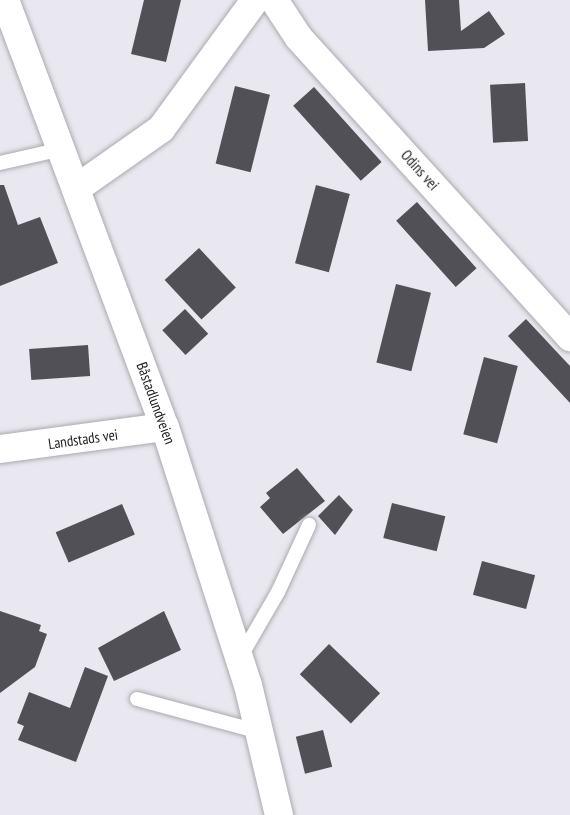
<!DOCTYPE html>
<html>
<head>
<meta charset="utf-8">
<style>
	body { margin:0 }
	#map { position:relative; width:570px; height:815px; overflow:hidden; background:#e9e7ef; font-family:"PT Sans Narrow",sans-serif }
	div>[style] { position:absolute }
	.building>* { inset:0; background:#515056; transform-origin:0 0 }
	.roads { filter:drop-shadow(0 0 2px #abaab0) drop-shadow(0 0 2px #abaab0) }
	.lane>* { height:14px; margin:-7px; padding:0 7px; transform-origin:7px; border-radius:7px; background:#fff }
	.street>* { height:28px; margin:-14px; padding:0 14px; transform-origin:14px; border-radius:14px; background:#fff }
	span { translate:-50% -50%; white-space:nowrap; text-align:center; line-height:1.15; -webkit-text-stroke:6px #fff; paint-order:stroke }
	.street-label { font-size:15px; color:#212123 }
</style>
</head>
<body>
<div id="map">
	<div class="building">
		<i style="clip-path:polygon(144px 0,181px 0,166px 62px,131px 54px)"></i>
		<i style="clip-path:polygon(425px 0,459px 0,461px 31px,489px 11px,505px 34px,484px 48px,428px 51px)"></i>
		<i style="left:525px;top:83px;width:58px;height:35px;rotate:87deg"></i>
		<i style="left:235px;top:86px;width:36px;height:80px;rotate:14deg"></i>
		<i style="left:314px;top:87px;width:101px;height:28px;rotate:48deg"></i>
		<i style="clip-path:polygon(0 185px,4px 185px,18px 225px,40px 217px,58px 263px,0 286px)"></i>
		<i style="left:316px;top:185px;width:35px;height:81px;rotate:15deg"></i>
		<i style="left:417px;top:202px;width:89px;height:28px;rotate:48deg"></i>
		<i style="left:199px;top:248px;width:54px;height:47px;rotate:47deg"></i>
		<i style="left:396px;top:284px;width:36px;height:81px;rotate:14deg"></i>
		<i style="left:185px;top:309px;width:34px;height:31px;rotate:47deg"></i>
		<i style="clip-path:polygon(526px 319px,570px 366px,570px 403px,508px 336px)"></i>
		<i style="left:88px;top:345px;width:31px;height:59px;rotate:86deg"></i>
		<i style="left:484px;top:357px;width:35px;height:80px;rotate:15deg"></i>
		<i style="clip-path:polygon(297px 468px,325px 501px,283px 534px,260px 507px,270px 498px,266px 493px)"></i>
		<i style="clip-path:polygon(339px 495px,353px 510px,335px 535px,318px 516px)"></i>
		<i style="left:392px;top:503px;width:55px;height:36px;rotate:14deg"></i>
		<i style="left:122px;top:504px;width:33px;height:72px;rotate:67deg"></i>
		<i style="left:482px;top:561px;width:55px;height:35px;rotate:15deg"></i>
		<i style="clip-path:polygon(0 611px,41px 625px,39px 631px,47px 634px,35px 667px,0 693px)"></i>
		<i style="clip-path:polygon(164px 611px,181px 650px,114px 681px,98px 648px)"></i>
		<i style="left:329px;top:644px;width:71px;height:42px;rotate:44deg"></i>
		<i style="clip-path:polygon(85px 667px,108px 676px,76px 762px,18px 740px,24px 726px,17px 723px,29px 692px,70px 708px)"></i>
		<i style="left:323px;top:730px;width:38px;height:28px;rotate:76deg"></i>
	</div>
	<div class="roads">
		<div class="lane">
			<i style="left:0;top:163px;width:64px;rotate:-12.7deg"></i>
			<i style="left:241px;top:656px;width:74px;rotate:-60deg"></i>
			<i style="left:278px;top:592px;width:74px;rotate:-65.2deg"></i>
			<i style="left:137px;top:699px;width:127px;rotate:15deg"></i>
		</div>
		<div class="street">
			<i style="left:5px;top:0;width:456px;rotate:69.5deg"></i>
			<i style="left:165px;top:427px;width:271px;rotate:72.2deg"></i>
			<i style="left:248px;top:685px;width:134px;rotate:76.6deg"></i>
			<i style="left:274px;top:0;width:45px;rotate:56.7deg"></i>
			<i style="left:299px;top:38px;width:404px;rotate:47.8deg"></i>
			<i style="left:77px;top:188px;width:103px;rotate:-35.1deg"></i>
			<i style="left:161px;top:129px;width:160px;rotate:-53.9deg"></i>
			<i style="left:0;top:449px;width:166px;rotate:-7.6deg"></i>
		</div>
	</div>
	<div class="street-label">
		<span style="left:420px;top:170px;rotate:48deg">Odins vei</span>
		<span style="left:156px;top:403px;rotate:70deg">Båstadlundveien</span>
		<span style="left:83px;top:439px;rotate:-8deg">Landstads vei</span>
	</div>
</div>
</body>
</html>
